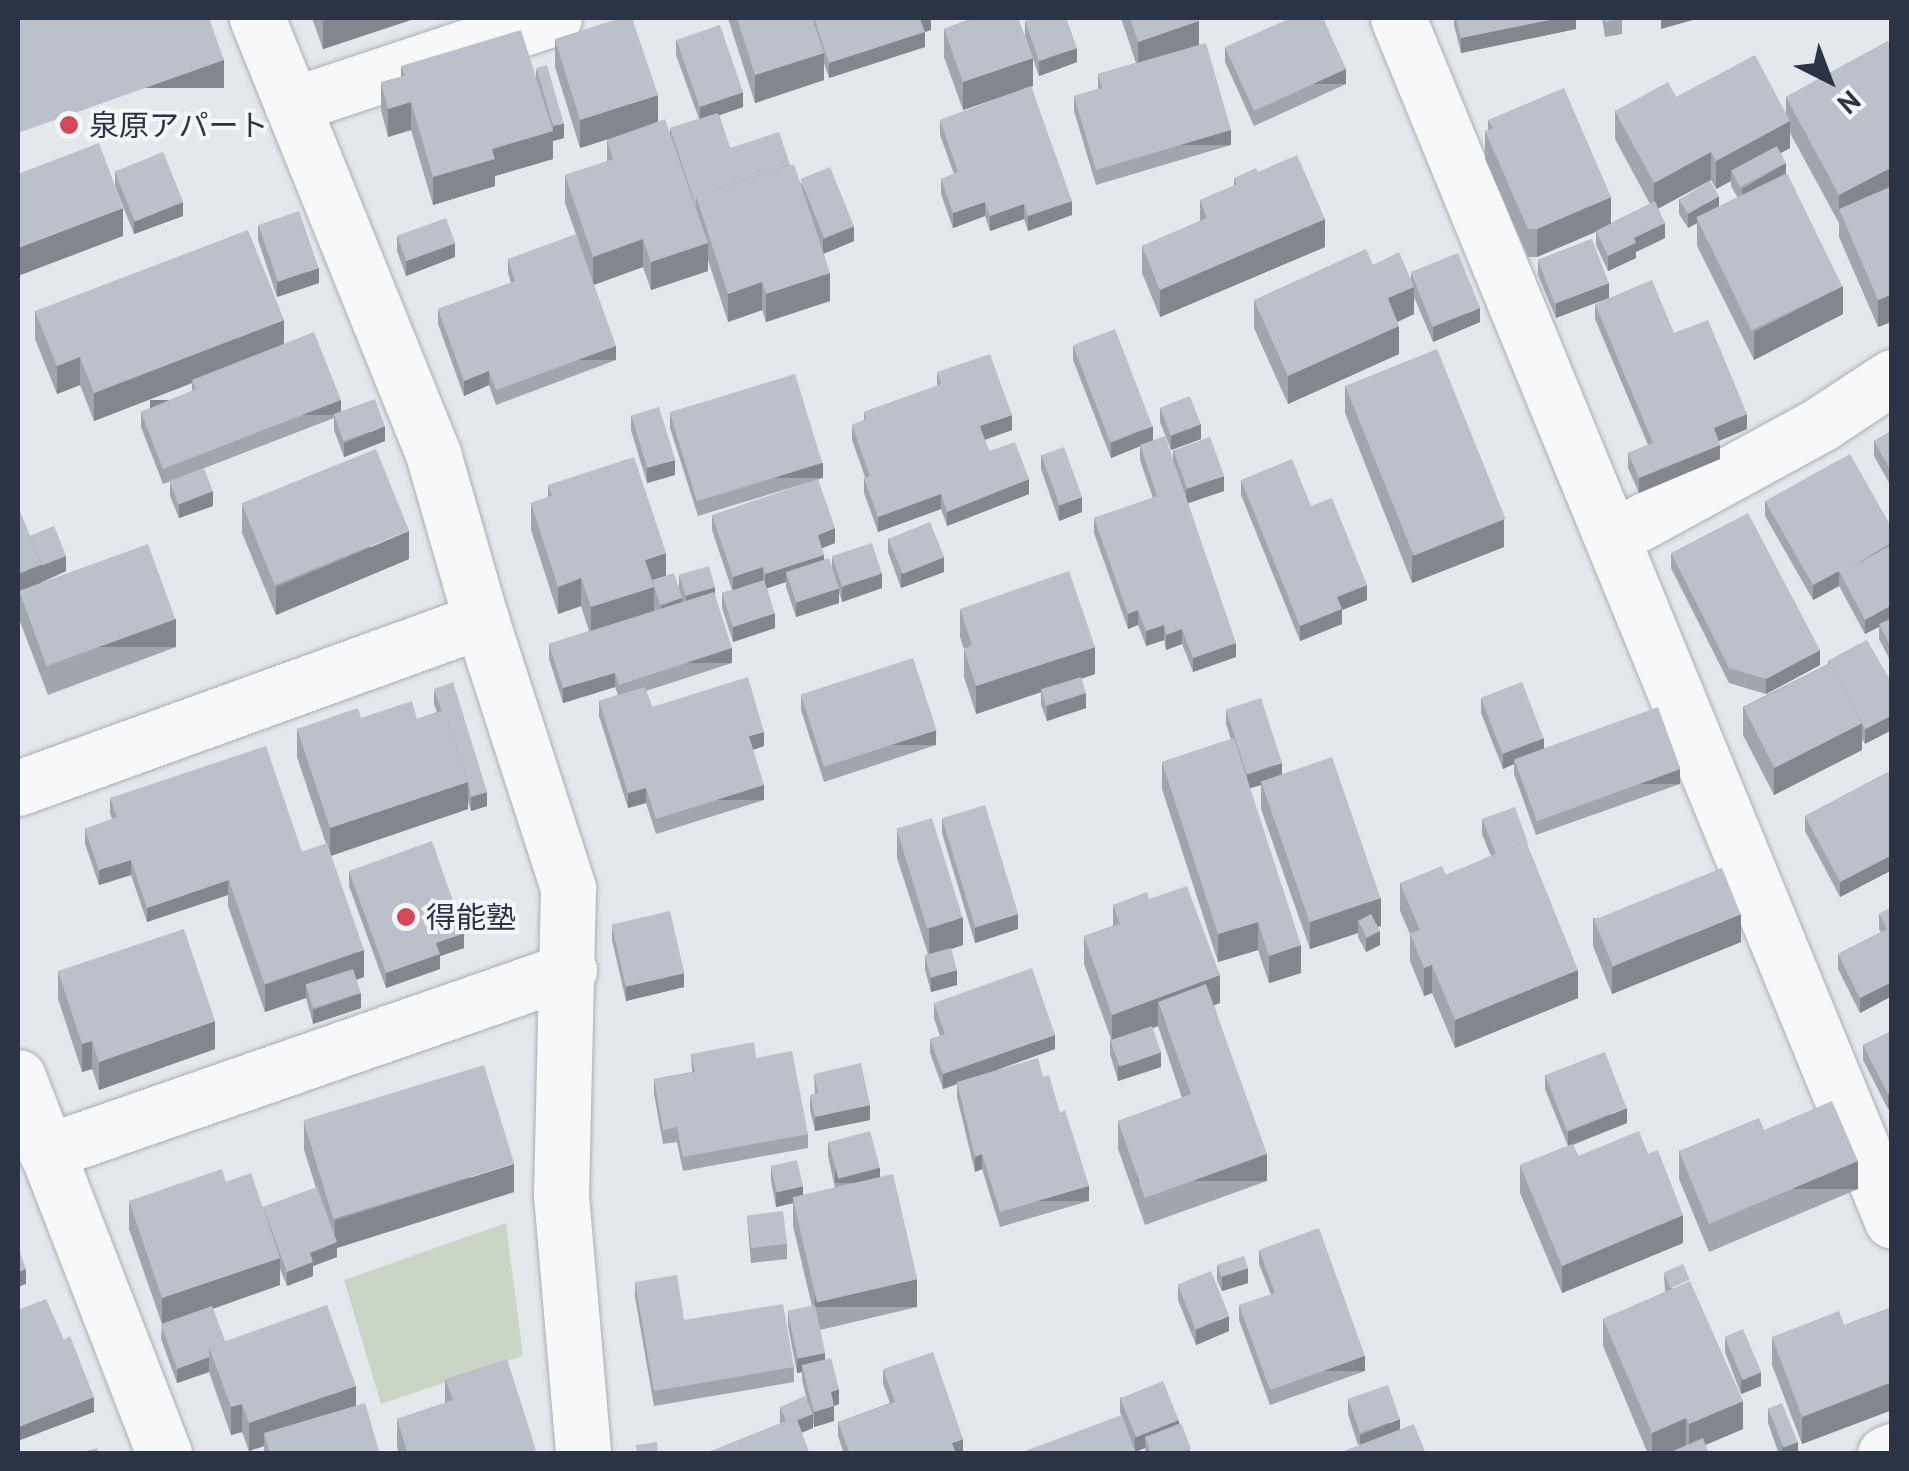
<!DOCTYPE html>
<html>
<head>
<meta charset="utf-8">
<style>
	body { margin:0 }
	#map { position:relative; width:1909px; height:1471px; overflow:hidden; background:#e4e7ec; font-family:"PT Sans","Noto Sans JP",sans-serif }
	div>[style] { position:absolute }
	.green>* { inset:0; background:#c9d6c5 }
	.roads { filter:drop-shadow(0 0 2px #a9aeb7) drop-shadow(0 0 2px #a9aeb7) }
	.street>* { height:55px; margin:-27.5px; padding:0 27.5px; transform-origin:27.5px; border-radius:27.5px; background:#f7f8fa }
	.wall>* { inset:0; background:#a1a5ae }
	.shaded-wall>* { inset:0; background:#83868d; transform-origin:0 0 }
	.building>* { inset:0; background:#bbc0ca; transform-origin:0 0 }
	.dots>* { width:28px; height:28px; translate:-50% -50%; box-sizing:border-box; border:5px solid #f4f6f9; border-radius:50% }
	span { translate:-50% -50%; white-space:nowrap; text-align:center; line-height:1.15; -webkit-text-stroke:8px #f4f6f9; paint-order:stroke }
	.poi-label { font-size:30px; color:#2b3445 }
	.left { translate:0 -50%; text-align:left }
	.frame { position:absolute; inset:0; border:20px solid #2b3445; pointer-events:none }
	.north { position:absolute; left:1779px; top:30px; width:100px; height:100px; -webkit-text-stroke:8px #f4f6f9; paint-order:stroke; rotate:138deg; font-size:28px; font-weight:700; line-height:40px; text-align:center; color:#2b3445 }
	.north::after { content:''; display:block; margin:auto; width:35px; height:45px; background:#2b3445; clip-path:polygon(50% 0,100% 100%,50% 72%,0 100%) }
</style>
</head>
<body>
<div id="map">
	<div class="green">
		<i style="clip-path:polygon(506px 1223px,523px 1356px,381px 1404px,344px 1280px)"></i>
	</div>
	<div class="roads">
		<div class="street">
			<i style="left:257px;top:18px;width:473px;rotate:68deg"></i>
			<i style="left:434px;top:457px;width:170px;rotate:73.9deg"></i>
			<i style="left:481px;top:620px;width:282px;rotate:72deg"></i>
			<i style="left:568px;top:888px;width:307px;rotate:91.3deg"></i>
			<i style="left:561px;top:1195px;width:260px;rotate:85.1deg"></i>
			<i style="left:1398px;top:18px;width:1300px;rotate:67.67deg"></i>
			<i style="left:292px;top:105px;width:276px;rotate:-18.4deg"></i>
			<i style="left:1612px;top:538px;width:238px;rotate:-28.6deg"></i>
			<i style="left:1821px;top:424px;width:85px;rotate:-33.5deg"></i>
			<i style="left:18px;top:788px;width:493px;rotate:-19.9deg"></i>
			<i style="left:18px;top:1077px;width:404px;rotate:68.8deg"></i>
			<i style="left:46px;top:1152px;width:554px;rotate:-19.19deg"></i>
			<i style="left:1885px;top:1454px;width:8px;rotate:-23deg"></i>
		</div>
	</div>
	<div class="wall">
		<i style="clip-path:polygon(312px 18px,417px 18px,323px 49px)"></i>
		<i style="clip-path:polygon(728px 18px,931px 18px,931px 30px,925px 32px,925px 47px,829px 78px,824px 63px,824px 80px,755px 103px)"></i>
		<i style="clip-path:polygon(967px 18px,1018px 18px,1033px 86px,1031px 86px,1072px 215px,1028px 231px,1024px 219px,990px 231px,985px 216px,953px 228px,941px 194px,941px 179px,954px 174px,940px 135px,940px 120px,1030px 87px,963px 110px,944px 57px,944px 29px,968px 20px)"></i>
		<i style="clip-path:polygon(1121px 18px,1198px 18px,1199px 44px,1231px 145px,1096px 185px,1074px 111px,1074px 96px,1098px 89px,1098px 74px,1136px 63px)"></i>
		<i style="clip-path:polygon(1454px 18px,1576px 18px,1576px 29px,1461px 53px,1454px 25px)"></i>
		<i style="clip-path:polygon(1602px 18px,1622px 18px,1622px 34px,1605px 37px)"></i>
		<i style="clip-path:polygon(1025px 21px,1077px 62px,1039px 76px,1025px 36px)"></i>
		<i style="clip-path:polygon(555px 39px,670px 133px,670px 128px,699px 119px,676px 55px,676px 40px,743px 107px,719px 115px,730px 148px,790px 165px,800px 182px,854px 241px,823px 254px,830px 301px,766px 322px,762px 310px,728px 322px,708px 260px,708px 271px,651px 290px,643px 267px,594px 285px,616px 360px,496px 405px,489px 385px,464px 396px,438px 324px,438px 309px,511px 283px,508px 273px,508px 259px,578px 240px,565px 203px,565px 175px,607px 162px,607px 140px,612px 138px,580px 148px,555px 67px)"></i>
		<i style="clip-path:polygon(1888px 41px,1878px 327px,1839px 237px,1839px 223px,1790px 133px,1790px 148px,1781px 153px,1786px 173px,1843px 314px,1754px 360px,1697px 246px,1697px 223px,1688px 228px,1679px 214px,1679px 199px,1719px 207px,1738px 198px,1731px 186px,1731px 181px,1716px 189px,1711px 180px,1658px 208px,1665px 238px,1636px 252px,1636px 258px,1608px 271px,1596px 245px,1596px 232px,1537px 257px,1528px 257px,1485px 159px,1485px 131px,1488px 130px,1488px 120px,1611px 223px,1650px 204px,1615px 139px,1615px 111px,1676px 97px,1786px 113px,1786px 97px)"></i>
		<i style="clip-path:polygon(1225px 47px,1346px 84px,1254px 126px,1225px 62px)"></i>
		<i style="clip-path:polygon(401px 66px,536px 77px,536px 68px,564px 138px,553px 141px,553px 159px,495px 176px,495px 186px,433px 205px,411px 130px,388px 137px,381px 110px,381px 82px,401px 77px)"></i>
		<i style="clip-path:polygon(115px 171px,183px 216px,134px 234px,115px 186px)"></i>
		<i style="clip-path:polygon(1258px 172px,1325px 247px,1160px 317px,1142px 273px,1142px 246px,1200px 221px,1200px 200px,1234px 186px,1234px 178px)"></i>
		<i style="clip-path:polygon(258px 225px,319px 283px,277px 297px,258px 240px)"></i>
		<i style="clip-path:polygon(397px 236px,455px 257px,406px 276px,397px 251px)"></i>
		<i style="clip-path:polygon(1592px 239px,1556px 318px,1538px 275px,1538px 260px)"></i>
		<i style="clip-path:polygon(1373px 265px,1411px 279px,1411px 273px,1480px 322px,1433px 342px,1414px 297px,1414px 314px,1398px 322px,1399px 354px,1288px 404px,1254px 328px,1254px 300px)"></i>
		<i style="clip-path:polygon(1595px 304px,1674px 333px,1747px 429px,1719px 441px,1720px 459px,1639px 493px,1628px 468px,1628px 453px,1648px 445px,1595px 319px)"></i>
		<i style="clip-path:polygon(35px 311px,284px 344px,341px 413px,385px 441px,344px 457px,334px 430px,334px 418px,163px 484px,141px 427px,141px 412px,192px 391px,192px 383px,94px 421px,80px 385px,57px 394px,35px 339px)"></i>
		<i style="clip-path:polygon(1073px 345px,1153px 440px,1173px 459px,1173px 450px,1224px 491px,1188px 503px,1236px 657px,1193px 672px,1182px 644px,1166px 650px,1164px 640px,1146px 646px,1138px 625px,1128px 629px,1094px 533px,1094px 518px,1153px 498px,1140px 460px,1140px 446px,1111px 458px,1073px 360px)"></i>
		<i style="clip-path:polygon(937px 372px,1012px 430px,985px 440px,989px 451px,1029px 494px,947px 526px,941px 509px,878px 532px,864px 493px,864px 478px,865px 477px,852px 440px,852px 425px,864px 420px,864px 412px,937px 386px)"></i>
		<i style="clip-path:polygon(1345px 385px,1504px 547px,1412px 583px,1345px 413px)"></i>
		<i style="clip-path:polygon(1160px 408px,1201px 439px,1171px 450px,1160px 422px)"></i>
		<i style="clip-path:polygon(670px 413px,823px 478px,698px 516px,670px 428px)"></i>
		<i style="clip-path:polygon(631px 415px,675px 475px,647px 483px,631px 430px)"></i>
		<i style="clip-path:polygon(1892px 431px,1892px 488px,1874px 456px,1874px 441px)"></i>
		<i style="clip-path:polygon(1041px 454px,1082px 512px,1059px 521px,1041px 469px)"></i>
		<i style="clip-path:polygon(1241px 480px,1311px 506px,1367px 600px,1342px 610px,1342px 624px,1300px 641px,1241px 495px)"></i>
		<i style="clip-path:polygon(170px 482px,213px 506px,179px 518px,170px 496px)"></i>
		<i style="clip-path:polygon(548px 485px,666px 575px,679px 588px,679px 575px,715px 597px,732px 663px,646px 691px,652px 707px,764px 746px,753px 750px,764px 800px,656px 834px,646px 803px,628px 808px,599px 716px,599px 701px,618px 695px,615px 687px,563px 703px,549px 659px,549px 644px,589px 631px,581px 606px,558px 614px,531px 530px,531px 503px,548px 497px)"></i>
		<i style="clip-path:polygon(1765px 501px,1892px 528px,1892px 664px,1879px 639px,1879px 627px,1865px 634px,1839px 586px,1813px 600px,1765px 516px)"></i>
		<i style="clip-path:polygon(242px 505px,409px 559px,276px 615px,242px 533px)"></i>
		<i style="clip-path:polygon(18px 507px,30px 536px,66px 571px,41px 583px,176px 647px,48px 695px,19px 619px,19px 601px,18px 602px)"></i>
		<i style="clip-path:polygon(712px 515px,835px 543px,822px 548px,824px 559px,832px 567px,832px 557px,882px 588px,842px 602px,839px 592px,839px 603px,796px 617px,786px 587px,786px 582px,767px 588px,775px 628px,733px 642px,722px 608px,722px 593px,732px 590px,712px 530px)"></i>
		<i style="clip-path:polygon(888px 538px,944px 572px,901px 588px,888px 552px)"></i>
		<i style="clip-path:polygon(1671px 553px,1820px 665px,1766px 694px,1729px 683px,1671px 568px)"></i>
		<i style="clip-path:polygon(960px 609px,1095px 674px,1081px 679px,1086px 708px,1047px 721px,1041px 705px,1041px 692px,976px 714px,964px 677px,964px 649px,960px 637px)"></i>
		<i style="clip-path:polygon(1867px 640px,1865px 744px,1862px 739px,1862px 750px,1774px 795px,1743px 735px,1743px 707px,1828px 664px,1828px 661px)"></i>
		<i style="clip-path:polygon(434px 689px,487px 806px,471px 811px,468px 802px,468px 809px,331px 856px,364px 977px,356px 980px,361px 1008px,313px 1024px,306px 998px,265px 1012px,228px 906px,228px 895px,147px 922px,131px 875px,99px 885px,85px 844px,85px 829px,112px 819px,110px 813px,110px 798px,302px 852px,326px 844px,297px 757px,297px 729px,361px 718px,417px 719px,437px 712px,434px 704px)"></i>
		<i style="clip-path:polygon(801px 695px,936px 745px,824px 782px,801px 710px)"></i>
		<i style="clip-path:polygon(1481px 698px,1544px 749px,1680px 784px,1536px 835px,1514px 774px,1514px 764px,1503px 769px,1481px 713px)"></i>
		<i style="clip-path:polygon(1226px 709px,1282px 774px,1381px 926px,1378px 927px,1380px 945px,1366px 952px,1358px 937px,1358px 933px,1310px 949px,1261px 809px,1261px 785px,1250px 788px,1301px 973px,1269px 983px,1258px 950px,1218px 962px,1162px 789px,1162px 762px,1231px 739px,1226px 724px)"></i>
		<i style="clip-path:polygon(1892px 770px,1892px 870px,1840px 897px,1805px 831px,1805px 816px)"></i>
		<i style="clip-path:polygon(942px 818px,1018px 929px,975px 943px,942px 833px)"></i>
		<i style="clip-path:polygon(1482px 819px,1528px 848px,1578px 998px,1455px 1048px,1432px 993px,1424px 996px,1410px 961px,1410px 934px,1400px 911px,1400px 883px,1446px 875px,1491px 856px,1482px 834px)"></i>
		<i style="clip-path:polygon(897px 830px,963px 945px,951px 949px,957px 985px,931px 992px,925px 970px,925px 955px,928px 954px,897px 858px)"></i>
		<i style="clip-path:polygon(349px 871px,464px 948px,440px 956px,440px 969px,386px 988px,349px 886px)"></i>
		<i style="clip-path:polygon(1149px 899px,1220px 1003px,1214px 1005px,1267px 1181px,1145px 1225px,1118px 1149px,1118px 1121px,1182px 1098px,1158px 1026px,1152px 1028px,1161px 1067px,1118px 1081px,1110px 1054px,1110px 1039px,1111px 1039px,1084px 964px,1084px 936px,1113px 926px,1113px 905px)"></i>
		<i style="clip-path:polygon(1892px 907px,1892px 996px,1860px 1013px,1838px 969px,1838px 954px,1881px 932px,1879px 929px,1879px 914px)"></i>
		<i style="clip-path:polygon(1593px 918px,1741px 942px,1612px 994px,1593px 946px)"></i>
		<i style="clip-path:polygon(612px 925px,684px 987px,626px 1001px,612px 940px)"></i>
		<i style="clip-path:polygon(58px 971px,215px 1049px,99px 1090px,92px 1069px,82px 1072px,58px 999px)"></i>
		<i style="clip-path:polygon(934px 1003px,1055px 1049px,997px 1070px,1043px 1077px,1089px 1201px,1000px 1227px,982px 1169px,975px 1172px,957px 1097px,957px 1084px,943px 1089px,930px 1053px,930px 1039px,940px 1036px,934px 1018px)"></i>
		<i style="clip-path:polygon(1892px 1031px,1892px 1106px,1888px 1109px,1863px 1060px,1863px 1045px)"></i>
		<i style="clip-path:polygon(691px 1054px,756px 1058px,808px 1134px,808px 1148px,683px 1171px,677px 1142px,663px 1144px,654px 1094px,654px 1079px,692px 1072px)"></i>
		<i style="clip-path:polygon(814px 1074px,870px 1120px,815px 1131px,810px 1110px,810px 1095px,815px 1094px)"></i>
		<i style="clip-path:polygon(1545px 1075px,1627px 1123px,1573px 1145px,1578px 1156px,1683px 1243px,1562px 1293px,1520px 1193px,1520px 1165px,1568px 1146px,1545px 1089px)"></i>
		<i style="clip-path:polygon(304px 1122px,514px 1192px,337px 1248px,337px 1257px,313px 1266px,313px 1276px,287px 1286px,280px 1269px,280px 1285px,213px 1309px,225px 1342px,356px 1406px,380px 1454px,264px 1454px,264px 1446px,249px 1451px,242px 1432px,231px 1435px,209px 1372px,177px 1383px,161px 1339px,162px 1324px,129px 1229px,129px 1201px,226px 1182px,263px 1207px,316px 1188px,304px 1150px)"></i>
		<i style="clip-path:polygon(1764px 1130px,1858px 1189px,1709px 1252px,1679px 1179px,1679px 1151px)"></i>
		<i style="clip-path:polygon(828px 1142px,880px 1178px,917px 1307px,820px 1330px,825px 1359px,839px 1404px,834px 1406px,834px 1421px,814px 1427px,813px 1421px,813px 1428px,780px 1423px,780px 1407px,807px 1400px,802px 1380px,802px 1372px,797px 1373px,788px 1326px,788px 1312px,812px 1306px,793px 1226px,793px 1203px,776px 1207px,771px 1181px,771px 1166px,803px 1195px,835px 1188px,828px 1156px)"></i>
		<i style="clip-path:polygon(747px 1216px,787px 1244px,787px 1259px,751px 1263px)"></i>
		<i style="clip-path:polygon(1259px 1250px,1365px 1371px,1270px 1405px,1239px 1320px,1239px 1305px,1271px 1295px,1259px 1264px)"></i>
		<i style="clip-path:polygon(1217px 1265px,1248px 1283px,1222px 1291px,1217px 1280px)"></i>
		<i style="clip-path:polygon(1664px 1273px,1743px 1429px,1705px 1445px,1709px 1454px,1648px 1454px,1603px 1346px,1603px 1319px,1665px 1292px)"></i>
		<i style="clip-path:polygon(635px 1282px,684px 1320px,794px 1367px,794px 1382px,654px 1406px,635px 1297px)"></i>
		<i style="clip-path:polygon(1178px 1285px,1229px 1331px,1196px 1345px,1178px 1300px)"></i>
		<i style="clip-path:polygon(1892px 1307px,1892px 1410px,1802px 1444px,1772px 1365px,1772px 1337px,1844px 1325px)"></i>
		<i style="clip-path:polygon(1725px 1337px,1761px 1386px,1741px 1394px,1725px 1352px)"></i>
		<i style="clip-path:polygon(883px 1369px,963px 1454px,844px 1454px,838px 1436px,838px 1422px,890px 1403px,883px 1384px)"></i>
		<i style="clip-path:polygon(445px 1379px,536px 1454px,399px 1454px,397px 1447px,397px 1419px,445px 1403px)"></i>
		<i style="clip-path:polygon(1120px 1397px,1179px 1424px,1191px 1454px,1146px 1454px,1145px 1448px,1135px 1452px,1120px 1412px)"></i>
		<i style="clip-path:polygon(1348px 1399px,1400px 1429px,1358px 1445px,1348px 1414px)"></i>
		<i style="clip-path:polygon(1768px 1408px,1798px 1454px,1779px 1454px,1768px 1423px)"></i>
	</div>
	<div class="shaded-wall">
		<i style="clip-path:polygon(333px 18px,417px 18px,323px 49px,323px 21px)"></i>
		<i style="clip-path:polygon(924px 18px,931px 18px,931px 30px,925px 32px,925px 47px,829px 78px,829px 63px)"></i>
		<i style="clip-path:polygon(1559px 18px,1576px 18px,1576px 29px,1461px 53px,1461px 38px)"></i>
		<i style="clip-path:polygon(1661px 18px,1700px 18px,1661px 29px)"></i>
		<i style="clip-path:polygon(1199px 21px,1199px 49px,1138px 70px,1138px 42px)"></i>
		<i style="clip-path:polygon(1077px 48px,1077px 62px,1039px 76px,1039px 61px)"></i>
		<i style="clip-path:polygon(824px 53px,824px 80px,755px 103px,755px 75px)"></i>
		<i style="clip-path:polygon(1033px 58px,1033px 86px,963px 110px,963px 82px)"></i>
		<i style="left:224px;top:60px;width:28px;height:219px;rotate:90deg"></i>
		<i style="left:1346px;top:69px;width:15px;height:101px;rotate:90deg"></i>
		<i style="clip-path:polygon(743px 92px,743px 107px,700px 122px,700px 107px)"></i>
		<i style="clip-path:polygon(658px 95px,658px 123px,580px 148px,580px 120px)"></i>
		<i style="clip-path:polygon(411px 102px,411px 130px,388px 137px,388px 109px)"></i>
		<i style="clip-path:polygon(1790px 121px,1790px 148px,1735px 178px,1731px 171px,1731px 181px,1716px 189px,1716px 161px)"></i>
		<i style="clip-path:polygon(564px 123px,564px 138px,553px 141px,553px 127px)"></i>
		<i style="left:1231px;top:130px;width:15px;height:141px;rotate:90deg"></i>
		<i style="clip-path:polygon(553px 131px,553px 159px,495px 176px,495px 186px,433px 205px,433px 177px,492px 149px)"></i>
		<i style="clip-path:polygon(1711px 152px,1711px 180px,1654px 211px,1654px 183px)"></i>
		<i style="clip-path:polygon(1786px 163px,1786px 178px,1742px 204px,1742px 189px)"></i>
		<i style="clip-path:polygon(1892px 167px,1892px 195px,1839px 209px,1839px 223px,1839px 195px)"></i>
		<i style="clip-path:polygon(1719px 196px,1719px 211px,1697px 218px,1697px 223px,1688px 228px,1688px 214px)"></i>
		<i style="clip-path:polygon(1611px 197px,1611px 225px,1537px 257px,1537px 229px)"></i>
		<i style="clip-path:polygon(1072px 201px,1072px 215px,1028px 231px,1028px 216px)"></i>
		<i style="clip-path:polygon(183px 202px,183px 216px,134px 234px,134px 219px)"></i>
		<i style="clip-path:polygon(985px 202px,985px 216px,953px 228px,953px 213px)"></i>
		<i style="clip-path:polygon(1024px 204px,1024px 219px,990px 231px,990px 216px)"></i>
		<i style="clip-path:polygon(123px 208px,123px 236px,18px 276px,18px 248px)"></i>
		<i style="clip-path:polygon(1325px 219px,1325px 247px,1160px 317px,1160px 290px)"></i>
		<i style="clip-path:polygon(1665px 223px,1665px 238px,1636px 252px,1636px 258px,1608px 271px,1608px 256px,1634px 238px)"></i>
		<i style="clip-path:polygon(854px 226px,854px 241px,823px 254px,823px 239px)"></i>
		<i style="clip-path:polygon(643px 239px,643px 267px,593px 285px,593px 257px)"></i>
		<i style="clip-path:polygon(455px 243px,455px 257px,406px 276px,406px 261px)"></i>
		<i style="clip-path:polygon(708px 243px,708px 271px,651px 290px,651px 262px)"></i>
		<i style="clip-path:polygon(319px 268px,319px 283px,277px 297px,277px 282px)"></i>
		<i style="clip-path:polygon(830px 273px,830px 301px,766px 322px,766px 294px)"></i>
		<i style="clip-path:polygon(762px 282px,762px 310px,728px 322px,728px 294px)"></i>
		<i style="clip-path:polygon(1609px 283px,1609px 298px,1556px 318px,1556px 303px)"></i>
		<i style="clip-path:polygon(1843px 286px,1843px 314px,1754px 360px,1754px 332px)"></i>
		<i style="clip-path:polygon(1414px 287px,1414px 314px,1388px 326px,1388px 298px)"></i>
		<i style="clip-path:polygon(1892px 294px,1892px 322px,1878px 327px,1878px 300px)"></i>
		<i style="clip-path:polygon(1480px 308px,1480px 322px,1433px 342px,1433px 327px)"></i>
		<i style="clip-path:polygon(284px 320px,284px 348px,192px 380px,192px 383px,94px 421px,94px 393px)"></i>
		<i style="clip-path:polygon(1399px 326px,1399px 354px,1288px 404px,1288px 376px)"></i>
		<i style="left:616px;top:346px;width:14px;height:128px;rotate:90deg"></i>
		<i style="clip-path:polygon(80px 357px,80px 385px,57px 394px,57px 366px)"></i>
		<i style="clip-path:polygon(489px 371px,489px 385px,464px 396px,464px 381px)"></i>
		<i style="left:341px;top:400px;width:15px;height:191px;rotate:90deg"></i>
		<i style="clip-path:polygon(1747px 414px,1747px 429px,1714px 443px,1714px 428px)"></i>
		<i style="clip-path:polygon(1012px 415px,1012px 430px,980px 441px,980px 426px)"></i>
		<i style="clip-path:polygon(1201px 424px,1201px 439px,1171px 450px,1171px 436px)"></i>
		<i style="clip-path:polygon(385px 426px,385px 441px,344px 457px,344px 443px)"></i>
		<i style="clip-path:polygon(1153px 426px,1153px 441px,1111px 458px,1111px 443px)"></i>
		<i style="clip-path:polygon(1720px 445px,1720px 459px,1639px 493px,1639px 478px)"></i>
		<i style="clip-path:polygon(675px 460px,675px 475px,647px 483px,647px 468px)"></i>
		<i style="left:823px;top:463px;width:15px;height:131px;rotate:90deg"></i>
		<i style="clip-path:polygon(1224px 476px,1224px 491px,1186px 504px,1186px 489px)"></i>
		<i style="clip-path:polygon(1029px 479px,1029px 494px,947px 526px,947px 512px)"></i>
		<i style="clip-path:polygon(213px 491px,213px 506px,179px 518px,179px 503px)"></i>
		<i style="clip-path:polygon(941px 494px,941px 509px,878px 532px,878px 517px)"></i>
		<i style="clip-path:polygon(1082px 497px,1082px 512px,1059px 521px,1059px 506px)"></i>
		<i style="clip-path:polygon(1504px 519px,1504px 547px,1412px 583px,1412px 556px)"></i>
		<i style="clip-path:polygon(835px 528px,835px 543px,818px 550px,818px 535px)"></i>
		<i style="clip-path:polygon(409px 531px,409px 559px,276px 615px,276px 587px)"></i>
		<i style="clip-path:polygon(666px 553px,666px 581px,654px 585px,645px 560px)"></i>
		<i style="clip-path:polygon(824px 555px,824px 569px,786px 572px,786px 582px,765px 589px,765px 574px)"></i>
		<i style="clip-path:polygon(66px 556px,66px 571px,41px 582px,41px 592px,19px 591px,19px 601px,18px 602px,18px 574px)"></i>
		<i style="clip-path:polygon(944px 557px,944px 572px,901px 588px,901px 573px)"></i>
		<i style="clip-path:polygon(763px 567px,763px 582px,733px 592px,733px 577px)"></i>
		<i style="clip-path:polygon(1839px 571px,1839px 586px,1813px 600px,1813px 585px)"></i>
		<i style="clip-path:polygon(882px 573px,882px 588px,842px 602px,842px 587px)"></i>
		<i style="clip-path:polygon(581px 578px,581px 606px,558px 614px,558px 587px)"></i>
		<i style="clip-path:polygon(1367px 585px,1367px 600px,1342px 610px,1342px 624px,1300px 641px,1300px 626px,1337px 597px)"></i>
		<i style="clip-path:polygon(654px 587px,654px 615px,591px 635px,591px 607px)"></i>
		<i style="clip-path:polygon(715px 587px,715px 602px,686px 611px,686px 596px)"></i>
		<i style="clip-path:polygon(839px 588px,839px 603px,796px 617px,796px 603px)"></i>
		<i style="clip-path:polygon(682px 598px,682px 613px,661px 620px,661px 606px)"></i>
		<i style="clip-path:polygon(1892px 605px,1892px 620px,1865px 634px,1865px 620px)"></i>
		<i style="clip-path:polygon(1138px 610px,1138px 625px,1128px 629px,1128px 614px)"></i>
		<i style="clip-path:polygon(775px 613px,775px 628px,733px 642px,733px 627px)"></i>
		<i style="left:176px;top:619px;width:28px;height:137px;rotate:90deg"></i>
		<i style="clip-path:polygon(1164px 625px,1164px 640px,1146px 646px,1146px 631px)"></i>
		<i style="clip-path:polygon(1182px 629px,1182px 644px,1166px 650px,1166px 635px)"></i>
		<i style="clip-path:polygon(1236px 643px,1236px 657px,1193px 672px,1193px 658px)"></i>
		<i style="clip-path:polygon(1095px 647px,1095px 674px,976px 714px,976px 686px)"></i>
		<i style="left:732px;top:648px;width:15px;height:119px;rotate:90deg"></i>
		<i style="clip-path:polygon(1820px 650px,1820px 665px,1766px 694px,1766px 679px)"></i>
		<i style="clip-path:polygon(615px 673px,615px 687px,563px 703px,563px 688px)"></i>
		<i style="clip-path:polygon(1086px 693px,1086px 708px,1047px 721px,1047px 706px)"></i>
		<i style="clip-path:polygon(1892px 715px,1892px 730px,1865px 744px,1865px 729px)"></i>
		<i style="clip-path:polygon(1862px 723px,1862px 750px,1774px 795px,1774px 767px)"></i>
		<i style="left:936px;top:730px;width:15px;height:118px;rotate:90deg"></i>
		<i style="clip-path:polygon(764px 732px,764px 746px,749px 751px,749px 736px)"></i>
		<i style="clip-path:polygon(1544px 738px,1544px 753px,1514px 760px,1514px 764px,1503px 769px,1503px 754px)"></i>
		<i style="clip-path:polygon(1282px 763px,1282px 778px,1261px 781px,1261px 785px,1247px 789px,1247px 775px)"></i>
		<i style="left:1680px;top:769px;width:15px;height:153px;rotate:90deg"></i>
		<i style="clip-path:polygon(468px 782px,468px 809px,330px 856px,330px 828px)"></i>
		<i style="left:764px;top:785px;width:15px;height:113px;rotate:90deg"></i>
		<i style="clip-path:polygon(646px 788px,646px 803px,628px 808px,628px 793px)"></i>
		<i style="clip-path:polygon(487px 792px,487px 806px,471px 811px,471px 797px)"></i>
		<i style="clip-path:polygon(1892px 855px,1892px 870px,1840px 897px,1840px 882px)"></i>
		<i style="clip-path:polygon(131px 860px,131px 875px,99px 885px,99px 870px)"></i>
		<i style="clip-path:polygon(228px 880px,228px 895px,147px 922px,147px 908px)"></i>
		<i style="clip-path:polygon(1381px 898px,1381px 926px,1363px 932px,1358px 922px,1358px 933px,1310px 949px,1310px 921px)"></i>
		<i style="clip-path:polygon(1018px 914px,1018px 929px,975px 943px,975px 928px)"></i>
		<i style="clip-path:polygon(1741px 914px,1741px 942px,1612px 994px,1612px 967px)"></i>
		<i style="clip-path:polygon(963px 917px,963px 945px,929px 956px,929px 929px)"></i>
		<i style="clip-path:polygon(1258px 922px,1258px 950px,1218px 962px,1218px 934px)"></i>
		<i style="clip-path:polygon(1380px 931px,1380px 945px,1366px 952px,1366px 938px)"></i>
		<i style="clip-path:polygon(464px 933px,464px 948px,440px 956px,440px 969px,386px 988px,386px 973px,436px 943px)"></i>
		<i style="clip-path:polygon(1301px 945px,1301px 973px,1269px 983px,1269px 956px)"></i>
		<i style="clip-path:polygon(364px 950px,364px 977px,309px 997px,306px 985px,306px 998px,265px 1012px,265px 985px)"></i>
		<i style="clip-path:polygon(1432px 965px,1432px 993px,1424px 996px,1424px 968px)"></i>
		<i style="clip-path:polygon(957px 970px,957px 985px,931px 992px,931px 978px)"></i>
		<i style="clip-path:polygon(1578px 970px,1578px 998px,1455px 1048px,1455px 1020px)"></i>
		<i style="clip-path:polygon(684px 973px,684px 987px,626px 1001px,626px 986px)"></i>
		<i style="clip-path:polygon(1220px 975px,1220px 1003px,1165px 1023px,1158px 1002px,1158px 1026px,1112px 1043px,1112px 1015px)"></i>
		<i style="clip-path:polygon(1892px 982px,1892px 996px,1860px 1013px,1860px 998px)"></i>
		<i style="clip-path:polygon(361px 993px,361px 1008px,313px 1024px,313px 1010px)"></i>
		<i style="clip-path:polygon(215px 1021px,215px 1049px,99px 1090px,99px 1062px)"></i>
		<i style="clip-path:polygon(1055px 1035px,1055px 1049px,943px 1089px,943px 1074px)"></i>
		<i style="clip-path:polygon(92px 1041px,92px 1069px,82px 1072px,82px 1044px)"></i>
		<i style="clip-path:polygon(1161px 1052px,1161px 1067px,1118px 1081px,1118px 1066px)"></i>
		<i style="clip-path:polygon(1892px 1092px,1892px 1106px,1888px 1109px,1888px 1094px)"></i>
		<i style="clip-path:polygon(870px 1105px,870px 1120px,815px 1131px,815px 1117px)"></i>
		<i style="clip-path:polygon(1627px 1108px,1627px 1123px,1568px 1146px,1568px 1132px)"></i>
		<i style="clip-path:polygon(982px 1154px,982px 1169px,975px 1172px,975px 1157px)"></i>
		<i style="left:1267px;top:1154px;width:27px;height:130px;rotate:90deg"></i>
		<i style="left:1858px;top:1161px;width:28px;height:162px;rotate:90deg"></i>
		<i style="clip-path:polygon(514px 1164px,514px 1192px,337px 1248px,337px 1257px,313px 1266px,313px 1276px,287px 1286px,287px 1272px,310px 1253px,335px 1243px,335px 1220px)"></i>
		<i style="left:880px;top:1168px;width:15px;height:45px;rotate:90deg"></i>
		<i style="clip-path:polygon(803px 1186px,803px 1201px,793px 1198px,793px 1203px,776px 1207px,776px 1192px)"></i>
		<i style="left:1089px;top:1186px;width:15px;height:93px;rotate:90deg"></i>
		<i style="clip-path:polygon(1683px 1215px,1683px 1243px,1562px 1293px,1562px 1266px)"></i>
		<i style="clip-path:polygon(280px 1258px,280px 1285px,162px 1326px,162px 1298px)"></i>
		<i style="clip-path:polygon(1248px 1268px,1248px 1283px,1222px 1291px,1222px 1276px)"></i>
		<i style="clip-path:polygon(26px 1269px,26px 1284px,18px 1287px,18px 1272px)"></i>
		<i style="left:917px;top:1279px;width:28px;height:102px;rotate:90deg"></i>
		<i style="clip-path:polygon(1229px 1316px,1229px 1331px,1196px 1345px,1196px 1330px)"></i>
		<i style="clip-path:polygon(825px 1353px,825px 1367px,802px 1365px,802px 1372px,797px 1373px,797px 1358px)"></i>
		<i style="left:1365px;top:1356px;width:15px;height:101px;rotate:90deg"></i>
		<i style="clip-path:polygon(209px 1357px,209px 1372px,177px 1383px,177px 1369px)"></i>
		<i style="clip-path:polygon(1761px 1372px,1761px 1386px,1741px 1394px,1741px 1379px)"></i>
		<i style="clip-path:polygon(1892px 1382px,1892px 1410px,1802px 1444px,1802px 1417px)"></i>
		<i style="clip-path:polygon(356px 1386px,356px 1414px,264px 1433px,264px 1446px,249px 1451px,249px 1423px)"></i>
		<i style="clip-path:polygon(839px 1389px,839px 1404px,831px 1407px,831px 1392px)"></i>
		<i style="clip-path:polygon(94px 1397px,94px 1412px,18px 1441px,18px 1427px)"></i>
		<i style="clip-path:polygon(1743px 1401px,1743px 1429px,1689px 1452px,1689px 1424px)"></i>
		<i style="clip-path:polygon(242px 1404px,242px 1432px,231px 1435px,231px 1407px)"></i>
		<i style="clip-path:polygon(834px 1406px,834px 1421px,814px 1427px,814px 1412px)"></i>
		<i style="clip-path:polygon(813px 1414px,813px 1428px,787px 1439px,787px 1425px)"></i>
		<i style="clip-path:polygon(1686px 1418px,1686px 1445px,1668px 1454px,1652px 1454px,1652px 1433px)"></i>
		<i style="clip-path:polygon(1400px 1419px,1400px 1434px,1360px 1449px,1360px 1435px)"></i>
		<i style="clip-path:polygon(1179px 1420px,1179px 1435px,1145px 1437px,1145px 1448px,1135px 1452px,1135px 1437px)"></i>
		<i style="clip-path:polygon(963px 1439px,963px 1454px,952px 1454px,952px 1443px)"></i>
		<i style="clip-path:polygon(1798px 1442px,1798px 1454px,1782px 1454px,1782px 1447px)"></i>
	</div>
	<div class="building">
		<i style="clip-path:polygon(18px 18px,209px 18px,224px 60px,18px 133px)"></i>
		<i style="clip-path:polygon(621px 18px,632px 18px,658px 95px,580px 120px,555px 39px)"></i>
		<i style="clip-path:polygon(737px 18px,812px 18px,824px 53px,755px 75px)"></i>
		<i style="clip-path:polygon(814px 18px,924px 18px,920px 19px,925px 32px,829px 63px)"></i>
		<i style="clip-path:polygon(976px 18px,1018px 18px,1033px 58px,963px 82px,944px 29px)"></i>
		<i style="clip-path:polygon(1034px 18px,1066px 18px,1077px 48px,1039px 61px,1025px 21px)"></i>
		<i style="clip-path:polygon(1130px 18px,1198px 18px,1199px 21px,1138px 42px)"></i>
		<i style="clip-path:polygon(1291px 18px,1323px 18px,1346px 69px,1254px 111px,1225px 47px)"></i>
		<i style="clip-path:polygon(1456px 18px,1559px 18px,1461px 38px)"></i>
		<i style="clip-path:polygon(1604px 18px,1622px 18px,1622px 19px,1605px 22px)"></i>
		<i style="left:720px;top:25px;width:71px;height:46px;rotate:71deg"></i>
		<i style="clip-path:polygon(521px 30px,553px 131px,492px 149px,495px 159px,433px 177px,411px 102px,388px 109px,381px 82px,405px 76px,401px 66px)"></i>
		<i style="clip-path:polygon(1888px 41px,1892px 47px,1892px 167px,1839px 195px,1786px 97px)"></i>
		<i style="clip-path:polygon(1206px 43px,1231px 130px,1096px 170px,1074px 96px,1102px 88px,1098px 74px)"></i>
		<i style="clip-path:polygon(1755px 55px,1790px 121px,1716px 161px,1711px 152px,1654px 183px,1615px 111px,1668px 82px,1676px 97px)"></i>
		<i style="left:547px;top:65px;width:60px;height:11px;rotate:74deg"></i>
		<i style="clip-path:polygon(1031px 86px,1072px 201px,1028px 216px,1024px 204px,990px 216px,985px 202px,953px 213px,941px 179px,958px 172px,940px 120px)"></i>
		<i style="clip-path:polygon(1564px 88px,1611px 197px,1537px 229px,1528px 229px,1485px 131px,1493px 128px,1488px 120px)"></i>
		<i style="clip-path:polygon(718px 113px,730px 148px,779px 132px,790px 165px,696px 196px,696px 206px,670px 128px)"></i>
		<i style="clip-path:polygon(665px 119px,708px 243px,651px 262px,643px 239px,593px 257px,565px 175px,613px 159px,607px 140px)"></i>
		<i style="clip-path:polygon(99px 143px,123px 208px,18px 248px,18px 174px)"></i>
		<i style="left:1777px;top:146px;width:19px;height:52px;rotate:62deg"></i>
		<i style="left:163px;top:152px;width:54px;height:52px;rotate:68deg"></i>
		<i style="clip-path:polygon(1297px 155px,1325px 219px,1160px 290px,1142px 246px,1207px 218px,1200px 200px,1237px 184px,1234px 178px,1256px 168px,1258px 172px)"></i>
		<i style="clip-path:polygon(794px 164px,830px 273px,766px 294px,762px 282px,728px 294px,696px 196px)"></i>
		<i style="left:830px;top:167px;width:64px;height:32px;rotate:68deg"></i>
		<i style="left:1787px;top:173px;width:126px;height:101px;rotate:64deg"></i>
		<i style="left:1710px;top:181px;width:17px;height:36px;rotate:59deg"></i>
		<i style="clip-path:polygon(1892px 186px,1892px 294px,1878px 300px,1839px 209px)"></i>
		<i style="clip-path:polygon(1655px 201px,1665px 223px,1634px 238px,1636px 243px,1608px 256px,1596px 231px)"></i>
		<i style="left:299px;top:211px;width:60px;height:43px;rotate:71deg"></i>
		<i style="left:446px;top:218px;width:27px;height:52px;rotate:70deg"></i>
		<i style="clip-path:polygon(248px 230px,284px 320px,94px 393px,80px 357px,57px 366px,35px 311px)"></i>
		<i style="clip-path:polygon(576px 234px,616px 346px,496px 390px,489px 371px,464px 381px,438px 309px,515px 281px,508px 259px)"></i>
		<i style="left:1592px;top:239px;width:47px;height:58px;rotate:69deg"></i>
		<i style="clip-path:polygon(1366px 249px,1373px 265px,1399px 252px,1414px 287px,1388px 298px,1399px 326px,1288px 376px,1254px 300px)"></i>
		<i style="left:1458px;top:253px;width:59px;height:51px;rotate:68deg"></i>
		<i style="clip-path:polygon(1652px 280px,1674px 333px,1708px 320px,1747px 414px,1714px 428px,1720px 445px,1639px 478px,1628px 453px,1653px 443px,1595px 304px)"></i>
		<i style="left:1115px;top:329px;width:104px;height:45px;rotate:69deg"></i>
		<i style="clip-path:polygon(314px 332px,341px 400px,163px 469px,141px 412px,196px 389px,192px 380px)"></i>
		<i style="left:1437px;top:349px;width:183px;height:99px;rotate:68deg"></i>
		<i style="clip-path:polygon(990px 354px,1012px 415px,980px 426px,989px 451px,1015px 442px,1029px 479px,947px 512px,941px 494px,878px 517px,864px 478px,870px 476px,852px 425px,866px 419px,864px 412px,941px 384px,937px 372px)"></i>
		<i style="left:795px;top:374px;width:93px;height:131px;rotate:73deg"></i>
		<i style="left:1190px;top:396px;width:30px;height:32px;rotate:69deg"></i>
		<i style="left:375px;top:399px;width:29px;height:44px;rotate:70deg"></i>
		<i style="left:659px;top:407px;width:55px;height:29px;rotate:73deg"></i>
		<i style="clip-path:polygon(1892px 431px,1892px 473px,1874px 441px)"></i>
		<i style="clip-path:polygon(1165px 436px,1236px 643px,1193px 658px,1182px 629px,1166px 635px,1164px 625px,1146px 631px,1138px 610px,1128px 614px,1094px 518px,1157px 496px,1140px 445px)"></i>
		<i style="left:1210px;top:437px;width:41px;height:39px;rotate:70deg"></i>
		<i style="left:1064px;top:447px;width:53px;height:24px;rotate:70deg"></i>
		<i style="left:376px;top:449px;width:88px;height:145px;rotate:68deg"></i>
		<i style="clip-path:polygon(1850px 454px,1892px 528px,1892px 542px,1850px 568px,1892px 545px,1892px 605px,1865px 620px,1839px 571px,1813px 585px,1765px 501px)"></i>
		<i style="clip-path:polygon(634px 457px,666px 553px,645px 560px,654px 587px,591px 607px,581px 578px,558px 587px,531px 503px,552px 496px,548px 485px)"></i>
		<i style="clip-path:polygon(1292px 459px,1311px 506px,1332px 498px,1367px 585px,1337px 597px,1342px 609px,1300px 626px,1241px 480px)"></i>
		<i style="left:204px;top:468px;width:25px;height:37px;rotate:69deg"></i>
		<i style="clip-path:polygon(818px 479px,835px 528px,818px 535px,824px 555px,765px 574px,763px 567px,733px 577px,712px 515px)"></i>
		<i style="clip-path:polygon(18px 507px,41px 564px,18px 574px)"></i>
		<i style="clip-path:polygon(1748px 513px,1820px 650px,1766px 679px,1729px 668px,1671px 553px)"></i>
		<i style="left:930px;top:522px;width:38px;height:45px;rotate:68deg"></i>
		<i style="left:54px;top:526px;width:32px;height:26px;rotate:68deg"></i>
		<i style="left:872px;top:543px;width:32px;height:42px;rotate:72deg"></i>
		<i style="left:148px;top:544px;width:80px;height:137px;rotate:70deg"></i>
		<i style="left:829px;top:558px;width:32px;height:45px;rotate:72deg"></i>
		<i style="left:709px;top:566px;width:22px;height:31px;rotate:74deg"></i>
		<i style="clip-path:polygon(1069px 571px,1095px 647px,976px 686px,964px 649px,972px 645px,960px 609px)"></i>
		<i style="left:674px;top:573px;width:26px;height:23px;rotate:72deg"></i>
		<i style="left:764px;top:580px;width:35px;height:44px;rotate:72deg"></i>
		<i style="clip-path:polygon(714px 592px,732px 648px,619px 685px,615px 673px,563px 688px,549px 644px)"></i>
		<i style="clip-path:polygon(1892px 618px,1892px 649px,1879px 624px)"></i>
		<i style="clip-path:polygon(1867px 640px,1892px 683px,1892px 715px,1865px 729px,1831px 663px,1830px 664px,1828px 661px)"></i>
		<i style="left:913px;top:658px;width:76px;height:118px;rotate:72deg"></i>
		<i style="left:1831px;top:663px;width:68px;height:98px;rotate:63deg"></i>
		<i style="clip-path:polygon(748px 677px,764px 732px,749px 736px,764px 785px,656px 819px,646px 788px,628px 793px,599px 701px,645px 687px,652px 707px)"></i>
		<i style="left:1081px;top:677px;width:17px;height:42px;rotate:73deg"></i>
		<i style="clip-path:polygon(453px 682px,487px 792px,471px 797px,468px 782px,444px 710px,442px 711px,434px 689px)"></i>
		<i style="left:1522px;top:682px;width:60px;height:44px;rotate:69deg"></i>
		<i style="left:1261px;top:698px;width:68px;height:37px;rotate:72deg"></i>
		<i style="clip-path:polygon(412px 701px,417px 719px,444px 710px,468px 782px,330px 828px,297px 729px,358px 708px,361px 718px)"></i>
		<i style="left:1658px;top:707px;width:66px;height:153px;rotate:70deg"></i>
		<i style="clip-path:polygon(1234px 738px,1301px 945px,1269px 956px,1258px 922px,1218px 934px,1162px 762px)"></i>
		<i style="clip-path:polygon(266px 746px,302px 852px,228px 878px,229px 880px,147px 908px,131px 860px,99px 870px,85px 829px,117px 817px,110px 798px)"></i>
		<i style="left:1332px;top:757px;width:149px;height:75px;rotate:71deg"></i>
		<i style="clip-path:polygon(1892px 770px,1892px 855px,1840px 882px,1805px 816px)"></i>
		<i style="left:985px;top:805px;width:114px;height:45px;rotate:73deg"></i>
		<i style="clip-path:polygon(1515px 807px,1528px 843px,1527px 844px,1526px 841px,1496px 854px,1482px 819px)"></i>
		<i style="left:932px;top:818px;width:104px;height:37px;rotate:73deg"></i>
		<i style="clip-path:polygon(432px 841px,464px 933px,436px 943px,440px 954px,386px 973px,349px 871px)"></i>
		<i style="clip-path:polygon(1526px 841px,1578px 970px,1455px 1020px,1432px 965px,1424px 968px,1410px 933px,1420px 930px,1400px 883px,1442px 866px,1446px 875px)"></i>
		<i style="left:327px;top:843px;width:113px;height:105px;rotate:71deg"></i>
		<i style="left:1722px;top:868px;width:50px;height:138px;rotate:68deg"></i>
		<i style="clip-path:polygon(1187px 886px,1220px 975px,1112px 1015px,1084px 936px,1120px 924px,1113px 905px,1147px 892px,1149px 899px)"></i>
		<i style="clip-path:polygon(1892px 907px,1892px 982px,1860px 998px,1838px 954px,1887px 929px,1879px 914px)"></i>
		<i style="left:670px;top:911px;width:64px;height:60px;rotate:77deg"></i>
		<i style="left:1371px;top:914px;width:19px;height:15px;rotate:62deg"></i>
		<i style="clip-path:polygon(184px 929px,215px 1021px,99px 1062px,92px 1041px,82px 1044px,58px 971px)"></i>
		<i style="left:951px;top:948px;width:23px;height:27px;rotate:75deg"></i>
		<i style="clip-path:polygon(1032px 968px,1055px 1035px,943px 1074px,930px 1039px,945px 1034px,934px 1003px)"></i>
		<i style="left:353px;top:969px;width:25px;height:50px;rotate:72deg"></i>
		<i style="clip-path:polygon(1206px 984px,1267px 1154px,1145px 1198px,1118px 1121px,1191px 1094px,1158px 1002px)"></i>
		<i style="left:1152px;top:1026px;width:28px;height:44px;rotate:71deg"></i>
		<i style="clip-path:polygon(1892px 1031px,1892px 1092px,1888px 1094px,1863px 1045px)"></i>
		<i style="clip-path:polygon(754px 1042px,756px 1058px,792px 1051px,808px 1134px,683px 1157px,677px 1127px,663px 1130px,654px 1079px,695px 1072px,691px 1054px)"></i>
		<i style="left:1605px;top:1052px;width:60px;height:64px;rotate:69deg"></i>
		<i style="clip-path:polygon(1038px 1058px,1043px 1077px,1049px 1075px,1060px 1113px,1065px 1110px,1089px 1186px,1000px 1212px,982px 1154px,975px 1157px,957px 1082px)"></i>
		<i style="clip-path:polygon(861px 1063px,870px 1105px,815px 1117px,810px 1095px,818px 1093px,814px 1074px)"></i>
		<i style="left:484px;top:1065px;width:103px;height:189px;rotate:73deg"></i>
		<i style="clip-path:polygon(1832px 1101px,1858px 1161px,1709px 1224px,1679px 1151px,1759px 1118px,1764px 1130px)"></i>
		<i style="left:870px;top:1131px;width:38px;height:43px;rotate:75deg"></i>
		<i style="clip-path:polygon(1639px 1131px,1648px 1154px,1658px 1150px,1683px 1215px,1562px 1266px,1520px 1165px,1572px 1144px,1578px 1156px)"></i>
		<i style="left:797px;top:1160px;width:27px;height:27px;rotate:77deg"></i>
		<i style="clip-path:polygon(222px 1169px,226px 1182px,251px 1173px,280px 1258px,162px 1298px,129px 1201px)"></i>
		<i style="left:893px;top:1174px;width:108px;height:103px;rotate:77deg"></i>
		<i style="clip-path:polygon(317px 1187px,337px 1242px,310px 1253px,313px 1262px,287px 1272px,263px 1207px)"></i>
		<i style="left:783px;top:1211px;width:33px;height:36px;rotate:83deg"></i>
		<i style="clip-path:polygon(1319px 1228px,1365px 1356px,1270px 1390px,1239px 1305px,1275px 1293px,1259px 1250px)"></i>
		<i style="clip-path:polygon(18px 1247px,26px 1269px,18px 1272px)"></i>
		<i style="left:1244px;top:1256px;width:13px;height:28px;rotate:72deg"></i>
		<i style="left:1683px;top:1264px;width:17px;height:21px;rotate:66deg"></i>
		<i style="left:1211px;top:1271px;width:48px;height:36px;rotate:68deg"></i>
		<i style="clip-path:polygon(677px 1275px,684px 1320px,783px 1304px,794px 1367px,654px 1391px,635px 1282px)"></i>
		<i style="clip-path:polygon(1690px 1281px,1743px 1401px,1689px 1424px,1686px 1418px,1652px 1433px,1603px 1319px)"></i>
		<i style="clip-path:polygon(46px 1299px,64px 1340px,70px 1336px,94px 1397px,18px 1427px,18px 1310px)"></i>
		<i style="clip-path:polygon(327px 1305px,356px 1386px,249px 1423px,242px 1404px,231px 1407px,209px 1347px)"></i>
		<i style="left:815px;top:1305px;width:49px;height:28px;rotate:78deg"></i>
		<i style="clip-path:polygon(212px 1306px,225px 1342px,209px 1347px,209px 1357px,177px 1369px,161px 1324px)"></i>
		<i style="clip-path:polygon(1892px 1307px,1892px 1382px,1802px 1417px,1772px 1337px,1839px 1311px,1844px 1325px)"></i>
		<i style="left:1743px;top:1329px;width:47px;height:20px;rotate:67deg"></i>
		<i style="clip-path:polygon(933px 1352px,963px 1439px,952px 1443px,956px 1454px,850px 1454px,838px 1422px,895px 1402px,883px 1369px)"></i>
		<i style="clip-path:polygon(831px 1358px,839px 1389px,831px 1392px,834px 1406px,814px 1412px,802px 1365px)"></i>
		<i style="clip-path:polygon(507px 1359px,536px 1450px,524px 1454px,408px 1454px,397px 1419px,453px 1400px,445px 1379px)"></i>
		<i style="left:1163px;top:1381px;width:42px;height:46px;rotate:68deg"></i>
		<i style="left:1388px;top:1385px;width:36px;height:42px;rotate:71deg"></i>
		<i style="clip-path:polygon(805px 1396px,813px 1414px,797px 1420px,796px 1417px,786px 1421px,780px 1407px)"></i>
		<i style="clip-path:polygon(365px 1403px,380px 1454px,270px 1454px,264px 1433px)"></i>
		<i style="left:1782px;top:1403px;width:42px;height:15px;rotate:68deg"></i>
		<i style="clip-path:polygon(1122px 1415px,1136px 1454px,1026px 1454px,1025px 1451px)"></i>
		<i style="clip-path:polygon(796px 1417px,810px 1454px,703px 1454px)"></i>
		<i style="clip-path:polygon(1181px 1423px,1191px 1449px,1178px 1454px,1151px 1454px,1145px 1437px)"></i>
		<i style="clip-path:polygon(1414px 1424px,1426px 1454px,1336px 1454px)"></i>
		<i style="clip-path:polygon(1703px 1438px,1709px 1454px,1666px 1454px)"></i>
		<i style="clip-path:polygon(657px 1442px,658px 1454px,637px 1454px,636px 1445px)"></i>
		<i style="clip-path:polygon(97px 1448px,99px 1454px,77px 1454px)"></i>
	</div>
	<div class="dots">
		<i style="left:69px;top:125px;background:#d1495b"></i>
		<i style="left:406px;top:917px;background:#d1495b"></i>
	</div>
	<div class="poi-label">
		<span class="left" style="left:89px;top:125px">泉原アパート</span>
		<span class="left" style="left:426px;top:917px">得能塾</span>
	</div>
	<div class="frame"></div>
	<div class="north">N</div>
</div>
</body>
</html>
